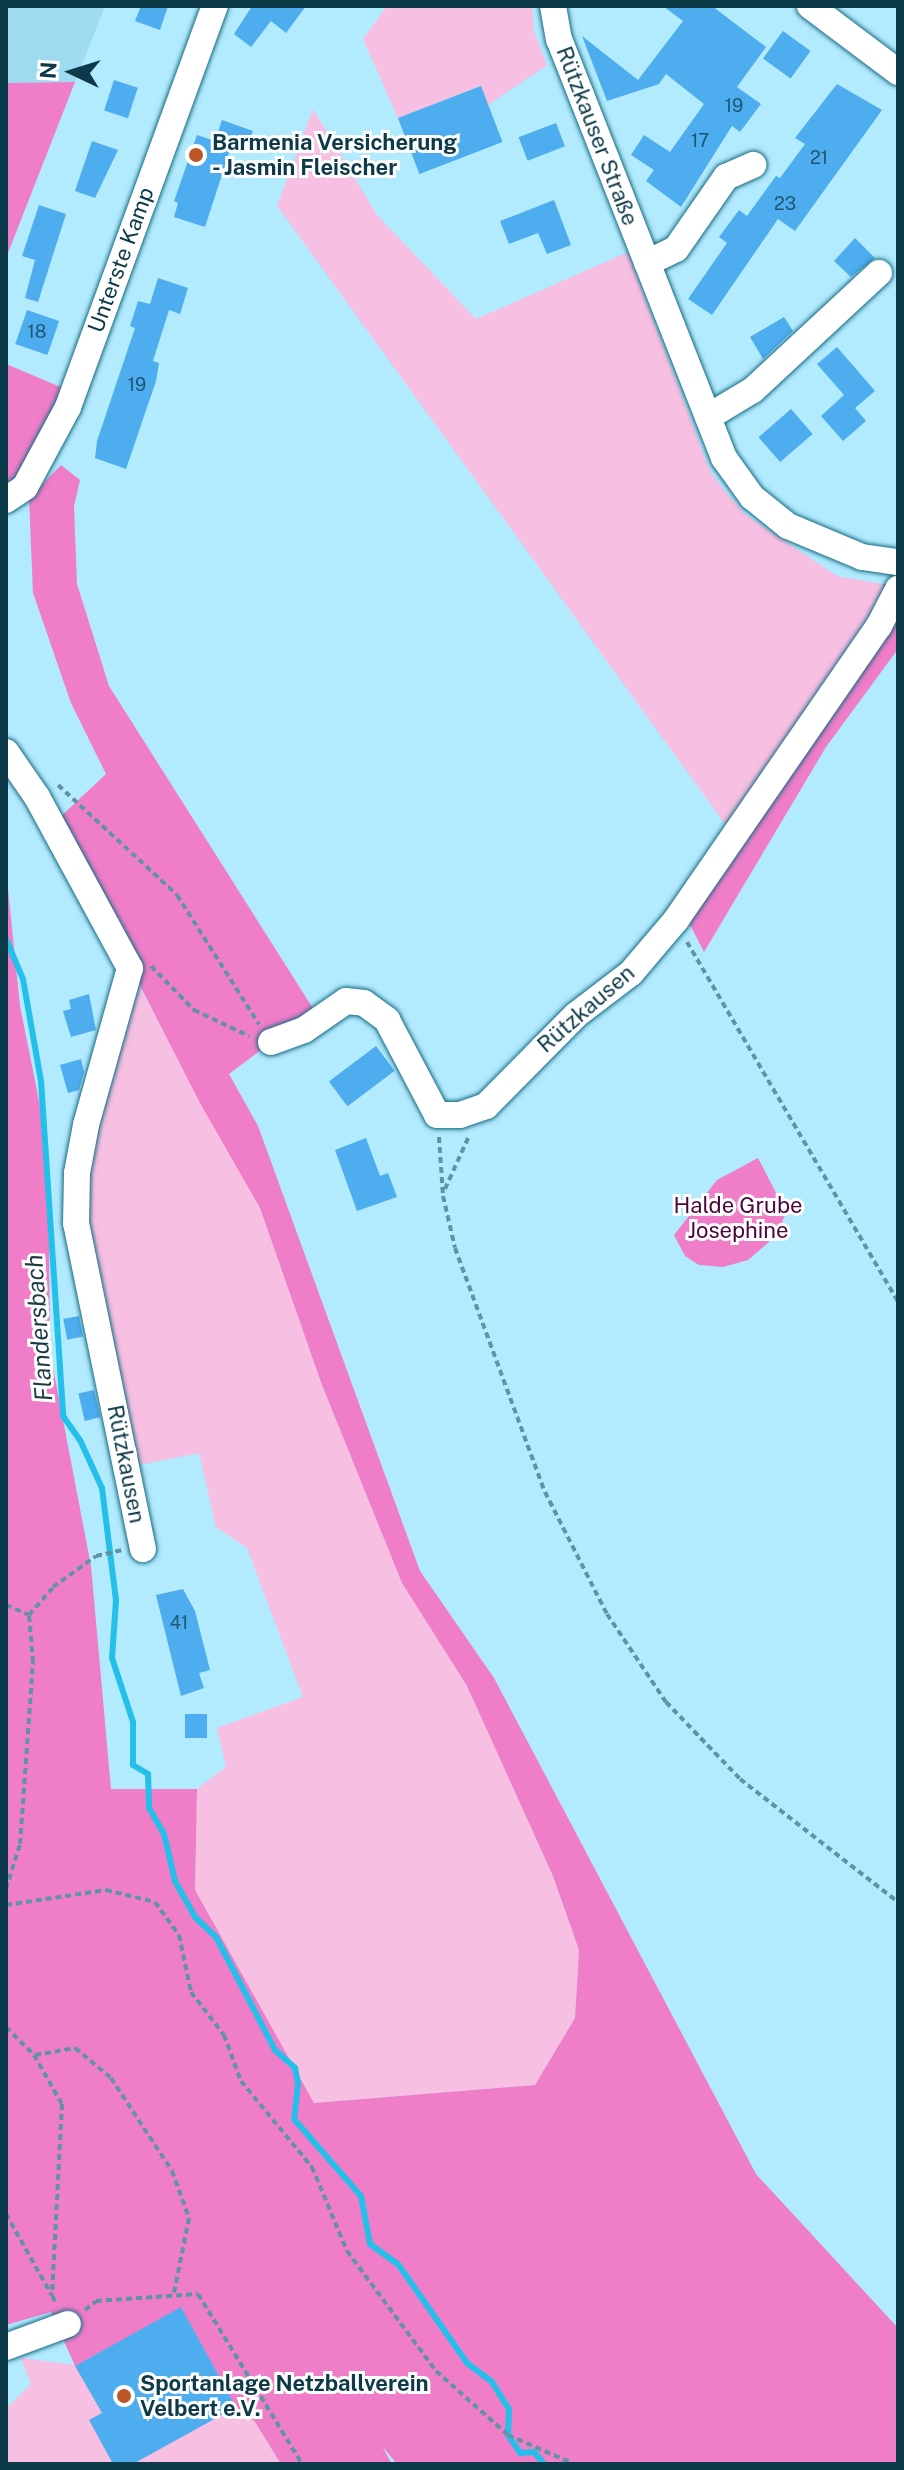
<!DOCTYPE html>
<html>
<head>
<meta charset="utf-8">
<style>
	body { margin:0 }
	#map { position:relative; width:904px; height:2470px; overflow:hidden; background:#b2eafe; font-family:"Public Sans",sans-serif }
	div>[style] { position:absolute }
	.built>* { inset:0; background:#9edbf1 }
	.green>* { inset:0; background:#f7bfe1 }
	.forest>* { inset:0; background:#ef7dc8 }
	.stream>* { height:6px; margin:-3px; padding:0 3px; transform-origin:3px; border-radius:3px; background:#25c0e9 }
	.building>* { inset:0; background:#4dadef; transform-origin:0 0 }
	.path>* { height:4px; margin-top:-2px; transform-origin:0; background:repeating-linear-gradient(90deg,#6093a4 0 6px,transparent 0 10px) }
	.roads { filter:drop-shadow(0 0 2px #146b83) drop-shadow(0 0 2px #146b83) }
	.minor>* { height:26px; margin:-13px; padding:0 13px; transform-origin:13px; border-radius:13px; background:#fff }
	.dots>* { width:22px; height:22px; translate:-50% -50%; box-sizing:border-box; border:4px solid #fff; border-radius:50% }
	span { translate:-50% -50%; white-space:nowrap; text-align:center; line-height:1.15; -webkit-text-stroke:6px #fff; paint-order:stroke }
	.number-label { font-size:18px; color:#1d5772 }
	.number-label span { -webkit-text-stroke-width:0 }
	.street-label { font-size:22px; color:#0d3a48 }
	.poi-label { font-size:22px; color:#0d3a48; font-weight:700 }
	.left { translate:0 -50%; text-align:left }
	.park-label { font-size:22px; color:#4d043a }
	.water-label { font-size:24px; color:#1d3a44; font-style:italic }
	.frame { position:absolute; inset:0; border:8px solid #0d3a48; pointer-events:none }
	.north { position:absolute; left:32px; top:32px; width:80px; height:80px; -webkit-text-stroke:6px #fff; paint-order:stroke; rotate:274deg; font-size:22px; font-weight:700; line-height:32px; text-align:center; color:#0d3a48 }
	.north::after { content:''; display:block; margin:auto; width:28px; height:36px; background:#0d3a48; clip-path:polygon(50% 0,100% 100%,50% 72%,0 100%) }
</style>
</head>
<body>
<div id="map">
	<div class="built">
		<i style="clip-path:polygon(6px 6px,105px 6px,75px 82px,6px 83px)"></i>
	</div>
	<div class="green">
		<i style="clip-path:polygon(387px 6px,532px 6px,534px 32px,547px 65px,488px 105px,480px 86px,398px 118px,363px 39px)"></i>
		<i style="clip-path:polygon(313px 109px,377px 215px,476px 319px,628px 252px,710px 471px,723px 489px,746px 515px,837px 576px,883px 584px,885px 600px,733px 835px,277px 206px)"></i>
		<i style="clip-path:polygon(133px 975px,260px 1208px,322px 1385px,402px 1583px,467px 1686px,553px 1876px,579px 1950px,575px 2018px,535px 2085px,314px 2103px,195px 1890px,197px 1789px,226px 1767px,217px 1728px,303px 1697px,247px 1548px,216px 1527px,199px 1453px,134px 1466px,81px 1208px,89px 1150px)"></i>
		<i style="clip-path:polygon(181px 2307px,235px 2407px,255px 2422px,281px 2464px,6px 2464px,6px 2409px,31px 2384px,21px 2358px,76px 2365px)"></i>
	</div>
	<div class="forest">
		<i style="clip-path:polygon(75px 82px,6px 258px,6px 83px)"></i>
		<i style="clip-path:polygon(6px 364px,63px 388px,6px 511px)"></i>
		<i style="clip-path:polygon(61px 465px,80px 480px,74px 506px,77px 584px,109px 686px,314px 1010px,229px 1074px,258px 1126px,420px 1571px,494px 1678px,756px 2174px,898px 2328px,898px 2464px,397px 2464px,382px 2446px,392px 2464px,281px 2464px,255px 2422px,236px 2407px,181px 2308px,75px 2366px,51px 2312px,6px 2325px,8px 889px,20px 1006px,48px 1146px,50px 1352px,91px 1566px,111px 1789px,197px 1789px,195px 1890px,314px 2103px,535px 2085px,575px 2018px,579px 1950px,553px 1876px,467px 1686px,402px 1583px,322px 1385px,260px 1208px,200px 1103px,56px 821px,106px 774px,71px 703px,33px 593px,29px 498px)"></i>
		<i style="clip-path:polygon(898px 582px,898px 649px,826px 747px,704px 952px,683px 911px,885px 600px,883px 584px)"></i>
		<i style="clip-path:polygon(758px 1158px,786px 1212px,777px 1235px,748px 1260px,723px 1267px,699px 1265px,685px 1256px,674px 1235px,717px 1180px)"></i>
	</div>
	<div class="stream">
		<i style="left:6px;top:939px;width:43px;rotate:67deg"></i>
		<i style="left:23px;top:979px;width:104px;rotate:80deg"></i>
		<i style="left:41px;top:1081px;width:336px;rotate:86.2deg"></i>
		<i style="left:63px;top:1416px;width:29px;rotate:55deg"></i>
		<i style="left:80px;top:1440px;width:53px;rotate:65.4deg"></i>
		<i style="left:102px;top:1488px;width:113px;rotate:82.9deg"></i>
		<i style="left:116px;top:1600px;width:58px;rotate:93.9deg"></i>
		<i style="left:112px;top:1658px;width:67px;rotate:71.8deg"></i>
		<i style="left:133px;top:1722px;width:43px;rotate:90deg"></i>
		<i style="left:133px;top:1765px;width:17px;rotate:31deg"></i>
		<i style="left:148px;top:1774px;width:34px;rotate:88deg"></i>
		<i style="left:149px;top:1808px;width:30px;rotate:60deg"></i>
		<i style="left:164px;top:1834px;width:48px;rotate:76.8deg"></i>
		<i style="left:175px;top:1881px;width:41px;rotate:60.9deg"></i>
		<i style="left:195px;top:1917px;width:29px;rotate:44deg"></i>
		<i style="left:216px;top:1937px;width:127px;rotate:62.4deg"></i>
		<i style="left:275px;top:2050px;width:27px;rotate:42deg"></i>
		<i style="left:295px;top:2068px;width:15px;rotate:79deg"></i>
		<i style="left:298px;top:2083px;width:36px;rotate:96deg"></i>
		<i style="left:294px;top:2119px;width:102px;rotate:49deg"></i>
		<i style="left:361px;top:2196px;width:49px;rotate:79.4deg"></i>
		<i style="left:370px;top:2244px;width:34px;rotate:36deg"></i>
		<i style="left:398px;top:2264px;width:121px;rotate:55.1deg"></i>
		<i style="left:467px;top:2363px;width:31px;rotate:37deg"></i>
		<i style="left:492px;top:2382px;width:32px;rotate:58deg"></i>
		<i style="left:509px;top:2409px;width:26px;rotate:92deg"></i>
		<i style="left:508px;top:2435px;width:22px;rotate:56deg"></i>
		<i style="left:520px;top:2453px;width:14px;rotate:-4deg"></i>
		<i style="left:534px;top:2452px;width:16px;rotate:50deg"></i>
	</div>
	<div class="building">
		<i style="clip-path:polygon(141px 6px,168px 6px,160px 30px,135px 21px)"></i>
		<i style="clip-path:polygon(252px 6px,306px 6px,286px 33px,271px 21px,251px 47px,234px 34px)"></i>
		<i style="clip-path:polygon(663px 6px,712px 6px,766px 47px,737px 87px,761px 104px,740px 132px,732px 126px,681px 207px,646px 181px,654px 170px,631px 155px,644px 135px,670px 152px,704px 104px,666px 74px,659px 84px,607px 101px,582px 36px,638px 80px,683px 21px)"></i>
		<i style="left:783px;top:31px;width:34px;height:34px;rotate:36deg"></i>
		<i style="left:114px;top:80px;width:25px;height:32px;rotate:18deg"></i>
		<i style="clip-path:polygon(837px 84px,882px 110px,795px 231px,778px 219px,712px 315px,688px 299px,727px 243px,719px 237px,739px 210px,747px 216px,776px 176px,780px 178px,805px 144px,795px 138px)"></i>
		<i style="left:481px;top:86px;width:60px;height:89px;rotate:69deg"></i>
		<i style="clip-path:polygon(222px 120px,253px 131px,245px 152px,231px 147px,205px 227px,174px 217px,178px 203px,174px 201px,197px 135px,215px 141px)"></i>
		<i style="left:556px;top:123px;width:25px;height:40px;rotate:69deg"></i>
		<i style="clip-path:polygon(92px 141px,118px 150px,95px 198px,75px 191px)"></i>
		<i style="clip-path:polygon(554px 200px,571px 245px,547px 254px,538px 233px,509px 244px,500px 221px)"></i>
		<i style="clip-path:polygon(39px 205px,66px 214px,38px 302px,25px 298px,35px 260px,22px 256px)"></i>
		<i style="clip-path:polygon(855px 238px,875px 258px,851px 277px,834px 261px)"></i>
		<i style="clip-path:polygon(158px 278px,188px 288px,180px 314px,169px 310px,153px 361px,159px 363px,156px 381px,126px 469px,95px 458px,97px 441px,135px 328px,130px 326px,138px 301px,150px 304px)"></i>
		<i style="left:27px;top:310px;width:34px;height:36px;rotate:19deg"></i>
		<i style="clip-path:polygon(784px 317px,793px 331px,763px 359px,750px 337px)"></i>
		<i style="clip-path:polygon(837px 347px,875px 391px,855px 408px,866px 421px,843px 441px,821px 416px,844px 395px,817px 364px)"></i>
		<i style="left:791px;top:409px;width:33px;height:43px;rotate:49deg"></i>
		<i style="clip-path:polygon(89px 994px,96px 1030px,71px 1037px,63px 1011px,71px 1009px,69px 1000px)"></i>
		<i style="left:376px;top:1046px;width:31px;height:59px;rotate:53deg"></i>
		<i style="clip-path:polygon(81px 1059px,84px 1072px,79px 1090px,68px 1093px,60px 1065px)"></i>
		<i style="clip-path:polygon(366px 1138px,380px 1176px,388px 1173px,397px 1197px,357px 1211px,335px 1150px)"></i>
		<i style="left:79px;top:1316px;width:21px;height:16px;rotate:79deg"></i>
		<i style="left:94px;top:1390px;width:28px;height:16px;rotate:77deg"></i>
		<i style="clip-path:polygon(183px 1589px,195px 1611px,210px 1670px,199px 1673px,204px 1688px,181px 1696px,156px 1595px)"></i>
		<i style="left:207px;top:1714px;width:24px;height:22px;rotate:90deg"></i>
		<i style="clip-path:polygon(181px 2307px,236px 2407px,133px 2464px,113px 2464px,89px 2420px,102px 2413px,75px 2366px)"></i>
	</div>
	<div class="path">
		<i style="left:58px;top:785px;width:162px;rotate:42.7deg"></i>
		<i style="left:177px;top:895px;width:153px;rotate:57.6deg"></i>
		<i style="left:687px;top:942px;width:417px;rotate:59.6deg"></i>
		<i style="left:151px;top:966px;width:62px;rotate:45.7deg"></i>
		<i style="left:194px;top:1010px;width:61px;rotate:25.3deg"></i>
		<i style="left:439px;top:1137px;width:59px;rotate:86.1deg"></i>
		<i style="left:443px;top:1196px;width:53px;rotate:77deg"></i>
		<i style="left:455px;top:1248px;width:260px;rotate:69.8deg"></i>
		<i style="left:545px;top:1492px;width:137px;rotate:63.1deg"></i>
		<i style="left:607px;top:1614px;width:106px;rotate:56.2deg"></i>
		<i style="left:666px;top:1702px;width:107px;rotate:46.1deg"></i>
		<i style="left:740px;top:1779px;width:200px;rotate:37.9deg"></i>
		<i style="left:445px;top:1189px;width:58px;rotate:-65.6deg"></i>
		<i style="left:6px;top:1605px;width:25px;rotate:23deg"></i>
		<i style="left:6px;top:1889px;width:47px;rotate:-72.7deg"></i>
		<i style="left:20px;top:1844px;width:182px;rotate:-85.9deg"></i>
		<i style="left:33px;top:1662px;width:47px;rotate:-94.9deg"></i>
		<i style="left:29px;top:1615px;width:37px;rotate:-49deg"></i>
		<i style="left:53px;top:1587px;width:53px;rotate:-35.8deg"></i>
		<i style="left:96px;top:1556px;width:27px;rotate:-13deg"></i>
		<i style="left:6px;top:1905px;width:101px;rotate:-8.5deg"></i>
		<i style="left:106px;top:1890px;width:50px;rotate:13.8deg"></i>
		<i style="left:155px;top:1902px;width:41px;rotate:54deg"></i>
		<i style="left:179px;top:1935px;width:58px;rotate:78.1deg"></i>
		<i style="left:191px;top:1992px;width:54px;rotate:52.5deg"></i>
		<i style="left:224px;top:2035px;width:49px;rotate:69.7deg"></i>
		<i style="left:241px;top:2081px;width:112px;rotate:50.5deg"></i>
		<i style="left:312px;top:2167px;width:91px;rotate:67.4deg"></i>
		<i style="left:347px;top:2251px;width:149px;rotate:53.4deg"></i>
		<i style="left:436px;top:2371px;width:96px;rotate:41.6deg"></i>
		<i style="left:508px;top:2435px;width:72px;rotate:23.7deg"></i>
		<i style="left:6px;top:2027px;width:40px;rotate:45deg"></i>
		<i style="left:34px;top:2055px;width:56px;rotate:60.3deg"></i>
		<i style="left:62px;top:2104px;width:192px;rotate:93deg"></i>
		<i style="left:52px;top:2296px;width:9px;rotate:58deg"></i>
		<i style="left:35px;top:2055px;width:41px;rotate:-9.9deg"></i>
		<i style="left:75px;top:2048px;width:47px;rotate:39.8deg"></i>
		<i style="left:111px;top:2078px;width:111px;rotate:56.7deg"></i>
		<i style="left:172px;top:2171px;width:50px;rotate:70.1deg"></i>
		<i style="left:189px;top:2218px;width:76px;rotate:101.3deg"></i>
		<i style="left:6px;top:2214px;width:92px;rotate:60.6deg"></i>
		<i style="left:85px;top:2310px;width:14px;rotate:-39deg"></i>
		<i style="left:96px;top:2301px;width:102px;rotate:-3.9deg"></i>
		<i style="left:198px;top:2294px;width:199px;rotate:58.5deg"></i>
	</div>
	<div class="roads">
		<div class="minor">
			<i style="left:553px;top:6px;width:34px;rotate:80deg"></i>
			<i style="left:559px;top:39px;width:450px;rotate:68.5deg"></i>
			<i style="left:724px;top:458px;width:48px;rotate:54.3deg"></i>
			<i style="left:752px;top:497px;width:46px;rotate:38.9deg"></i>
			<i style="left:788px;top:526px;width:80px;rotate:22.7deg"></i>
			<i style="left:862px;top:557px;width:36px;rotate:8deg"></i>
			<i style="left:810px;top:6px;width:110px;rotate:36.9deg"></i>
			<i style="left:647px;top:263px;width:32px;rotate:-26deg"></i>
			<i style="left:676px;top:249px;width:88px;rotate:-55.2deg"></i>
			<i style="left:726px;top:177px;width:30px;rotate:-24deg"></i>
			<i style="left:708px;top:417px;width:52px;rotate:-31deg"></i>
			<i style="left:753px;top:390px;width:172px;rotate:-42.9deg"></i>
			<i style="left:6px;top:500px;width:23px;rotate:-34deg"></i>
			<i style="left:25px;top:487px;width:91px;rotate:-61.7deg"></i>
			<i style="left:68px;top:407px;width:427px;rotate:-69.9deg"></i>
			<i style="left:6px;top:752px;width:55px;rotate:55.4deg"></i>
			<i style="left:37px;top:797px;width:195px;rotate:61.5deg"></i>
			<i style="left:130px;top:968px;width:163px;rotate:105.7deg"></i>
			<i style="left:86px;top:1125px;width:49px;rotate:100.6deg"></i>
			<i style="left:77px;top:1173px;width:50px;rotate:91.1deg"></i>
			<i style="left:76px;top:1223px;width:333px;rotate:78.4deg"></i>
			<i style="left:271px;top:1042px;width:35px;rotate:-20deg"></i>
			<i style="left:304px;top:1030px;width:51px;rotate:-34.6deg"></i>
			<i style="left:346px;top:1001px;width:18px;rotate:6deg"></i>
			<i style="left:364px;top:1003px;width:29px;rotate:36deg"></i>
			<i style="left:387px;top:1020px;width:107px;rotate:62.2deg"></i>
			<i style="left:437px;top:1115px;width:23px"></i>
			<i style="left:460px;top:1115px;width:28px;rotate:-19deg"></i>
			<i style="left:486px;top:1106px;width:128px;rotate:-45.3deg"></i>
			<i style="left:576px;top:1015px;width:69px;rotate:-37.4deg"></i>
			<i style="left:631px;top:973px;width:70px;rotate:-49.7deg"></i>
			<i style="left:676px;top:920px;width:357px;rotate:-55.4deg"></i>
			<i style="left:879px;top:626px;width:42px;rotate:-62.8deg"></i>
			<i style="left:6px;top:2347px;width:66px;rotate:-20.4deg"></i>
		</div>
	</div>
	<div class="dots">
		<i style="left:196px;top:155px;background:#bc562a"></i>
		<i style="left:124px;top:2396px;background:#bc562a"></i>
	</div>
	<div class="number-label">
		<span style="left:734px;top:106px">19</span>
		<span style="left:700px;top:141px">17</span>
		<span style="left:819px;top:158px">21</span>
		<span style="left:785px;top:204px">23</span>
		<span style="left:37px;top:332px">18</span>
		<span style="left:137px;top:385px">19</span>
		<span style="left:179px;top:1623px">41</span>
	</div>
	<div class="street-label">
		<span style="left:597px;top:136px;rotate:69deg">Rützkauser Straße</span>
		<span style="left:121px;top:260px;rotate:-70deg">Unterste Kamp</span>
		<span style="left:586px;top:1009px;rotate:-41deg">Rützkausen</span>
		<span style="left:126px;top:1464px;rotate:79deg">Rützkausen</span>
	</div>
	<div class="poi-label">
		<span class="left" style="left:212px;top:155px">Barmenia Versicherung<br>- Jasmin Fleischer</span>
		<span class="left" style="left:140px;top:2396px">Sportanlage Netzballverein<br>Velbert e.V.</span>
	</div>
	<div class="park-label">
		<span style="left:738px;top:1218px">Halde Grube<br>Josephine</span>
	</div>
	<div class="water-label">
		<span style="left:39px;top:1328px;rotate:-94deg">Flandersbach</span>
	</div>
	<div class="frame"></div>
	<div class="north">N</div>
</div>
</body>
</html>
